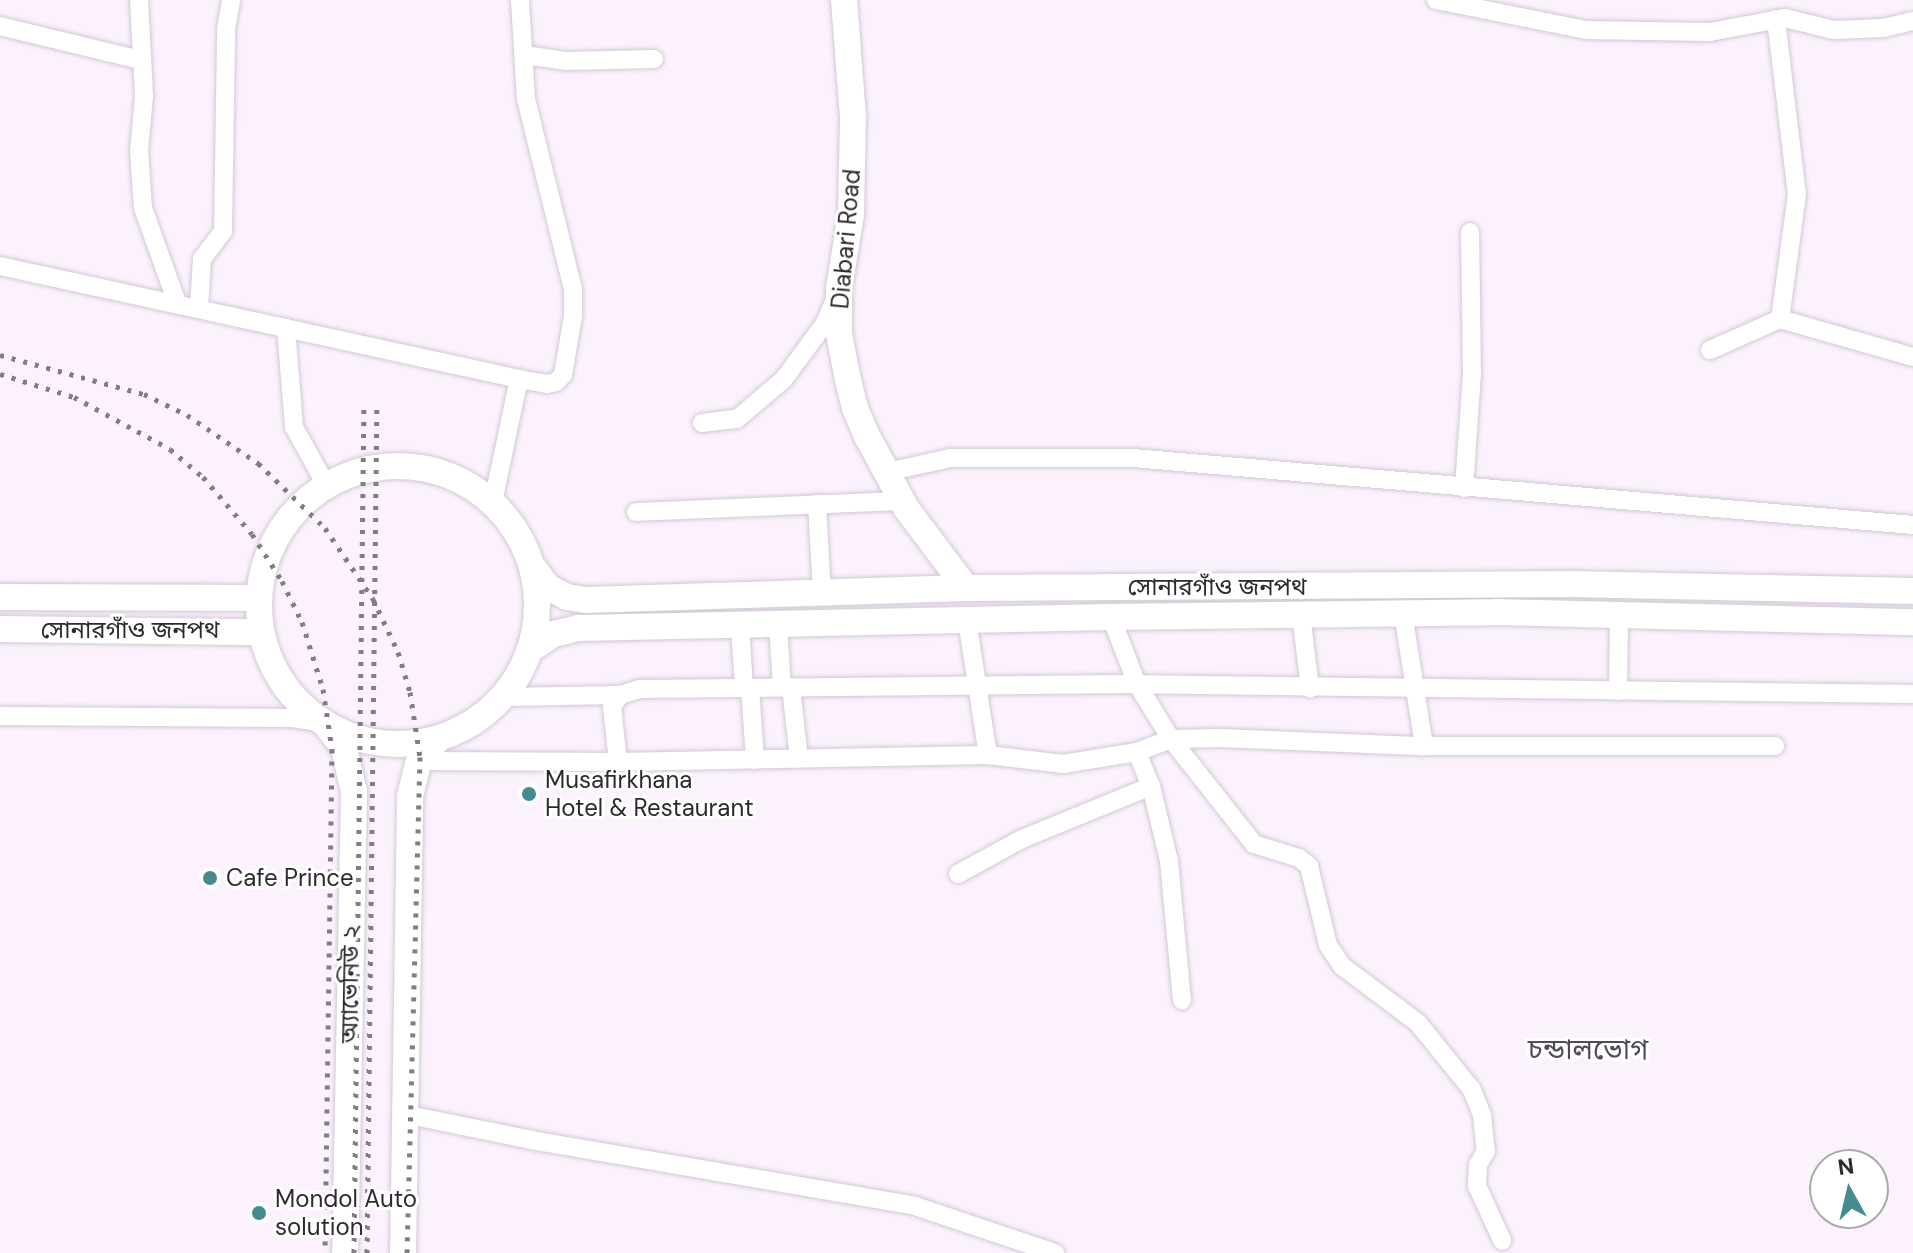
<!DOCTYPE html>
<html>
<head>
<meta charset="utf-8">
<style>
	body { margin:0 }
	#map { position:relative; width:1913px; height:1253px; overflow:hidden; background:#fcf2fe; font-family:"DM Sans","Noto Sans Bengali",sans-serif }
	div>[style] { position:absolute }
	.roads { filter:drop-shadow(0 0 2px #d2c9d5) drop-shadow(0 0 2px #d2c9d5) }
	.street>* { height:18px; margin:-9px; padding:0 9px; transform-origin:9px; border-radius:9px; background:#fff }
	.secondary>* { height:26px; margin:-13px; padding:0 13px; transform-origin:13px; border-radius:13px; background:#fff }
	.secondary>.ring { margin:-13px; padding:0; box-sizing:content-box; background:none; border:26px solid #fff; border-radius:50% }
	.rail>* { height:5px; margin-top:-2.5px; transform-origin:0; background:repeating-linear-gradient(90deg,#827c84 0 4px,transparent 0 12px) }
	.dots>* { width:22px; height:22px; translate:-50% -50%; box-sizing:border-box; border:4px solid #fff; border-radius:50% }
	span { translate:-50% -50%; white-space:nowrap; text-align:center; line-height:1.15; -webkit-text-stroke:6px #fff; paint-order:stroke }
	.street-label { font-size:24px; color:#2d2a2e }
	.poi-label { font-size:24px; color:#2d2a2e }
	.left { translate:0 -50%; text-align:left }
	.quarter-label { font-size:28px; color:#524a54 }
	.north { position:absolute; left:1809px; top:1149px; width:80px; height:80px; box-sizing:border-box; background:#fff; border:2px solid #abaaab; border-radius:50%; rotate:352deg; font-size:22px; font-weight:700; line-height:32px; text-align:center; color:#2d2a2e }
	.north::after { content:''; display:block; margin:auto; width:28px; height:36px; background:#448c8f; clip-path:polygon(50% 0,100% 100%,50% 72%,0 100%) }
</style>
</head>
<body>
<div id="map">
	<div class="roads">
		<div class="street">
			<i style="left:139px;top:0;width:96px;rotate:87deg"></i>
			<i style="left:144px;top:96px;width:55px;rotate:95.2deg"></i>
			<i style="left:139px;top:151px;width:57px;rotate:86deg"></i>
			<i style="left:143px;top:208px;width:101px;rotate:70.3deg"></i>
			<i style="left:1436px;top:0;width:153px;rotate:11.3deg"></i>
			<i style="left:1586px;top:30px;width:124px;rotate:0.9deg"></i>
			<i style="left:1710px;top:32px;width:76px;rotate:-10.6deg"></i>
			<i style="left:1785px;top:18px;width:50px;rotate:13.8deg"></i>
			<i style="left:1834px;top:30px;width:49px;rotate:-2.3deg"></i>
			<i style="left:1883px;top:28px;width:31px;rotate:-13deg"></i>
			<i style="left:1776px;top:19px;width:176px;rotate:83.2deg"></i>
			<i style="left:1797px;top:194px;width:126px;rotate:97.7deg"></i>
			<i style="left:1780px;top:319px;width:138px;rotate:15.9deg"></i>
			<i style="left:0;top:26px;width:145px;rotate:13.6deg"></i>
			<i style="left:524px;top:55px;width:42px;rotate:8.1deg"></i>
			<i style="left:566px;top:61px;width:88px;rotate:-1.3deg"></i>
			<i style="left:0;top:266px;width:531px;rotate:12.28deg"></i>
			<i style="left:519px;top:379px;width:28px;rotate:10deg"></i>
			<i style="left:547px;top:384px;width:9px;rotate:-13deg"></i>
			<i style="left:556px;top:382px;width:10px;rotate:-45deg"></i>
			<i style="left:563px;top:375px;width:60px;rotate:-80.4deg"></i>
			<i style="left:573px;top:316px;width:27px;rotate:-90deg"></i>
			<i style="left:573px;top:289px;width:196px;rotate:-103.9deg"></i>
			<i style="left:526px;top:99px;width:99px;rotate:-93.5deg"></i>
			<i style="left:199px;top:308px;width:49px;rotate:-86.5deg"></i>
			<i style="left:202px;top:259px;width:35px;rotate:-53deg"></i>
			<i style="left:223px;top:231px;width:202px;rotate:-89.1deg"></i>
			<i style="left:226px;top:29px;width:29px;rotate:-80deg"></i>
			<i style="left:286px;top:328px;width:99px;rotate:85.4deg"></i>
			<i style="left:294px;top:427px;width:66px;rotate:61.1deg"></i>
			<i style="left:1710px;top:350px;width:77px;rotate:-23.9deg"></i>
			<i style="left:702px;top:423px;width:35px;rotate:-7deg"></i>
			<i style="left:737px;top:419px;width:62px;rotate:-40.4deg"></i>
			<i style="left:784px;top:379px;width:69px;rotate:-53.8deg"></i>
			<i style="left:825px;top:323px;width:26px;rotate:-67deg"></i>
			<i style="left:887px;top:472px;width:65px;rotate:-12.5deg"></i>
			<i style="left:950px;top:458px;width:183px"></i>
			<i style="left:1133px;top:458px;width:783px;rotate:4.91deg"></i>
			<i style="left:1464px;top:488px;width:113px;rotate:-86deg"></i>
			<i style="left:1472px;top:375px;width:143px;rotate:-90.8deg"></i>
			<i style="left:493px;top:502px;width:126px;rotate:-78.1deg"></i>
			<i style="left:817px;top:504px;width:90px;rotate:86.8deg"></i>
			<i style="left:636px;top:512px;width:266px;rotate:-2.4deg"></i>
			<i style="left:1403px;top:613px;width:135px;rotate:81deg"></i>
			<i style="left:1301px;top:614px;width:75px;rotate:83.1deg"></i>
			<i style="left:1111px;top:617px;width:72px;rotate:68.8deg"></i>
			<i style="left:1137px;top:684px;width:65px;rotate:58.3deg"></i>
			<i style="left:1171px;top:739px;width:134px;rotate:51.7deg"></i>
			<i style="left:1254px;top:844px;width:47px;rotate:17.3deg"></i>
			<i style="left:1299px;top:858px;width:13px;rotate:39deg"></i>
			<i style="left:1309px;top:866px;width:81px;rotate:76.5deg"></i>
			<i style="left:1328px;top:945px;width:25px;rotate:56deg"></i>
			<i style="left:1342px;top:966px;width:95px;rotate:36.9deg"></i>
			<i style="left:1418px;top:1023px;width:86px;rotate:51.1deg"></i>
			<i style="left:1472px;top:1090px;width:27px;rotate:68deg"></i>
			<i style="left:1482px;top:1115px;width:36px;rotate:84deg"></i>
			<i style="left:1486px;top:1151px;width:16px;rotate:120deg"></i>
			<i style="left:1478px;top:1165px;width:21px;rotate:93deg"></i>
			<i style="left:1477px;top:1186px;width:60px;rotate:65.2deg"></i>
			<i style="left:967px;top:620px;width:137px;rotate:81.2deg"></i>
			<i style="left:778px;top:625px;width:62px;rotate:86.3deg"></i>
			<i style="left:740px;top:627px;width:61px;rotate:86.2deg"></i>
			<i style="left:791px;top:687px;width:72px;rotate:83.7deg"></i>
			<i style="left:750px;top:688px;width:72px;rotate:86deg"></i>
			<i style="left:1618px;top:691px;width:76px;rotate:-89.2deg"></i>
			<i style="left:502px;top:697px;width:118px;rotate:-1deg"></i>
			<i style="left:0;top:716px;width:293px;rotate:0.4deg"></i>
			<i style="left:293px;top:718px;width:31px;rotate:9deg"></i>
			<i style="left:1137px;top:752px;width:37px;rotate:68deg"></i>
			<i style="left:1151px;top:786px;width:77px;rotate:76.5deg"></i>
			<i style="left:1169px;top:861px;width:140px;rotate:84.7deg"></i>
			<i style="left:419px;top:761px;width:199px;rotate:0.3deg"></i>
			<i style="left:618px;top:762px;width:370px;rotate:-1.1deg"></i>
			<i style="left:988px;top:755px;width:76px;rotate:6.8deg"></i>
			<i style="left:1063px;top:764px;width:75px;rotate:-9.2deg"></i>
			<i style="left:1137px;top:752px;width:36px;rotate:-21deg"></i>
			<i style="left:1171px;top:739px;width:50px;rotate:-1.1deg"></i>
			<i style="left:1221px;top:738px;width:203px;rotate:2.3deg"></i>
			<i style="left:1424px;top:746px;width:351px"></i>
			<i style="left:618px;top:762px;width:55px;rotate:-96.2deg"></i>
			<i style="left:612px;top:707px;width:14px;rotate:-56deg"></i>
			<i style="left:620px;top:695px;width:21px;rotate:-17deg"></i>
			<i style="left:640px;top:689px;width:489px;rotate:-0.6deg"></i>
			<i style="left:1129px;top:684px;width:784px;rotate:0.73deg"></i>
			<i style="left:958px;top:874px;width:73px;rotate:-28.7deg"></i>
			<i style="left:1022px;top:839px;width:139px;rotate:-22.3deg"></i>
			<i style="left:404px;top:1114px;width:141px;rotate:11.5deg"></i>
			<i style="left:542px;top:1142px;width:378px;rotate:9.7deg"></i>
			<i style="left:915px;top:1206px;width:148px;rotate:18.6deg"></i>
		</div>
		<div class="secondary">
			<i style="left:844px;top:0;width:118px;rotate:85.6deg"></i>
			<i style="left:853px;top:118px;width:96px;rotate:91.2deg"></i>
			<i style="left:851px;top:214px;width:76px;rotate:99.1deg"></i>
			<i style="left:839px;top:289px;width:45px;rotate:90deg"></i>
			<i style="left:839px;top:334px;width:47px;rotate:78.9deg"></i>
			<i style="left:848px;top:380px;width:29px;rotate:76deg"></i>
			<i style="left:855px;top:408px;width:30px;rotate:67deg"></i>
			<i style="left:867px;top:436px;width:82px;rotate:61.6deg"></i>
			<i style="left:906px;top:508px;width:100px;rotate:53.1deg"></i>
			<i class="ring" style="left:259px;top:466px;width:252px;height:252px"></i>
			<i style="left:533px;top:567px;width:25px;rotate:53deg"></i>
			<i style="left:548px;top:587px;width:21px;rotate:28deg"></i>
			<i style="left:567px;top:597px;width:20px;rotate:9deg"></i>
			<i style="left:587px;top:600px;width:379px;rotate:-1.8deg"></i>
			<i style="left:966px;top:588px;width:607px;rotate:-0.38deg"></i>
			<i style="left:1573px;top:584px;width:340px;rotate:1.2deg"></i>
			<i style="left:0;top:597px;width:258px;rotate:0.2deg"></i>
			<i style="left:0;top:629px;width:260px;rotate:0.7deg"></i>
			<i style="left:531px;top:649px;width:27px;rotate:-34deg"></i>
			<i style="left:553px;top:634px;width:26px;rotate:-13deg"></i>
			<i style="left:578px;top:628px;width:533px;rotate:-1.18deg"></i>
			<i style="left:1111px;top:617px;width:384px;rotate:-0.7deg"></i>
			<i style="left:1495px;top:612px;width:418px;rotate:1.4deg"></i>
			<i style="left:326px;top:725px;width:29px;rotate:52deg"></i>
			<i style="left:344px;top:748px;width:45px;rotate:77.2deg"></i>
			<i style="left:354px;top:792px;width:461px;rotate:91.1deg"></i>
			<i style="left:403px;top:1253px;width:457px;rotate:-89.1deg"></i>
			<i style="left:410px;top:796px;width:36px;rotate:-76deg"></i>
			<i style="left:419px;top:761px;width:30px;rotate:-49deg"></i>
		</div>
	</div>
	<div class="rail">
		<i style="left:0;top:355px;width:149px;rotate:15.2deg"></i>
		<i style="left:144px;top:394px;width:48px;rotate:26deg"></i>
		<i style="left:187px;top:415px;width:86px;rotate:34.1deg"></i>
		<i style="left:258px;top:463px;width:93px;rotate:44.1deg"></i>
		<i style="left:325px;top:528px;width:86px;rotate:55.9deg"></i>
		<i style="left:373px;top:599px;width:59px;rotate:64.7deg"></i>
		<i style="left:398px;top:652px;width:42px;rotate:73.3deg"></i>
		<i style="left:410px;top:692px;width:66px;rotate:81.3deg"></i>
		<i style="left:420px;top:757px;width:496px;rotate:91.5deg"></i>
		<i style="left:0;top:374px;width:77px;rotate:17.3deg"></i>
		<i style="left:74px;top:397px;width:109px;rotate:28.4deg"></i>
		<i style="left:170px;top:449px;width:43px;rotate:40.3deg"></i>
		<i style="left:203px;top:477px;width:75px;rotate:49.3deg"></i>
		<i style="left:252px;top:534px;width:56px;rotate:57.4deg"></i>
		<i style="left:282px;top:581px;width:46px;rotate:64deg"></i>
		<i style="left:302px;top:622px;width:70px;rotate:72.6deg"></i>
		<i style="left:323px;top:689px;width:61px;rotate:81.5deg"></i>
		<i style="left:332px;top:749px;width:504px;rotate:90.8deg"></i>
		<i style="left:354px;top:1253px;width:851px;rotate:-89.33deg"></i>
		<i style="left:367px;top:1253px;width:851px;rotate:-89.33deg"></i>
	</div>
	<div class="dots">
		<i style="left:529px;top:794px;background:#448c8f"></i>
		<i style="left:210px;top:878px;background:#448c8f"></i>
		<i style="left:259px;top:1213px;background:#448c8f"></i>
	</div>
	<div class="street-label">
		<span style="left:846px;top:239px;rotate:-85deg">Diabari Road</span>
		<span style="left:1217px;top:587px">সোনারগাঁও জনপথ</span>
		<span style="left:130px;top:630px">সোনারগাঁও জনপথ</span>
		<span style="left:350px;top:984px;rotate:-89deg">অ্যাভেনিউ ২</span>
	</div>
	<div class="poi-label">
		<span class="left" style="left:545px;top:794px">Musafirkhana<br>Hotel &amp; Restaurant</span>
		<span class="left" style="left:226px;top:878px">Cafe Prince</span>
		<span class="left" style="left:275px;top:1213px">Mondol Auto<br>solution</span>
	</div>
	<div class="quarter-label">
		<span style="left:1588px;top:1050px">চন্ডালভোগ</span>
	</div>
	<div class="north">N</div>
</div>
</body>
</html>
